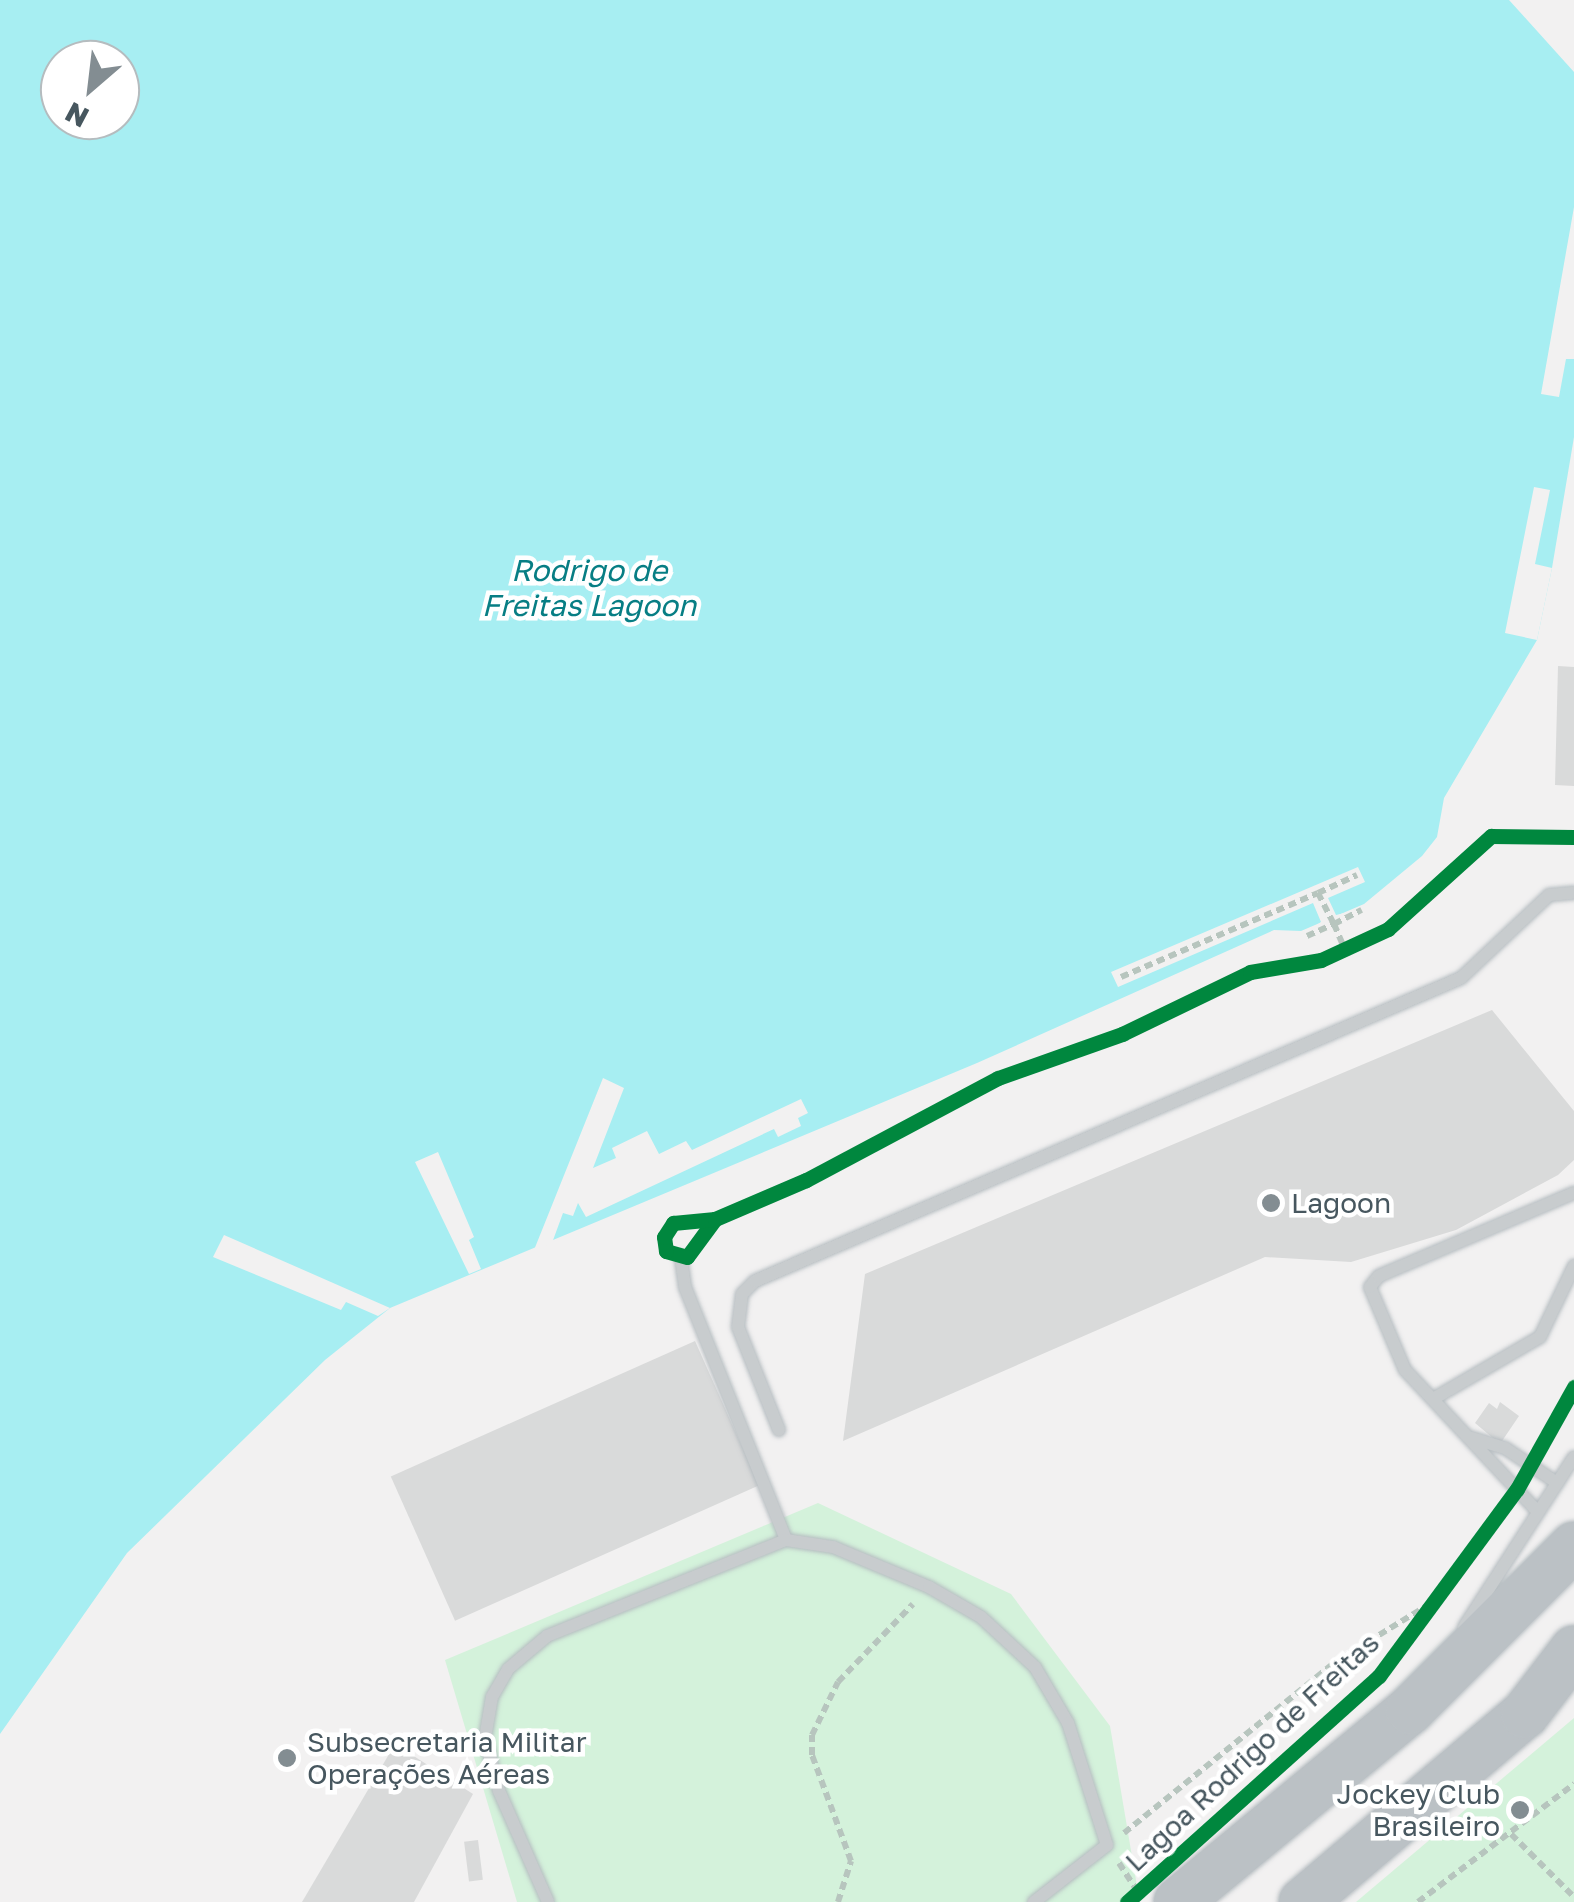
<!DOCTYPE html>
<html>
<head>
<meta charset="utf-8">
<style>
	body { margin:0 }
	#map { position:relative; width:1574px; height:1902px; overflow:hidden; background:#f2f1f1; font-family:"Golos Text",sans-serif }
	div>[style] { position:absolute }
	.green>* { inset:0; background:#d4f2db }
	.water>* { inset:0; background:#a7eef2 }
	.pier>* { inset:0; background:#f2f1f1 }
	.building>* { inset:0; background:#d9dada; transform-origin:0 0 }
	.path>* { height:6px; margin-top:-3px; transform-origin:0; background:repeating-linear-gradient(90deg,#b7c5be 0 8px,transparent 0 13px) }
	.roads { filter:drop-shadow(0 0 2px #b6bdc1) drop-shadow(0 0 2px #b6bdc1) }
	.lane>* { height:12px; margin:-6px; padding:0 6px; transform-origin:6px; border-radius:6px; background:#c8ccce }
	.highway>* { height:48px; margin:-24px; padding:0 24px; transform-origin:24px; border-radius:24px; background:#bbc1c5 }
	.cycleway>* { height:15px; margin:-7.5px; padding:0 7.5px; transform-origin:7.5px; border-radius:7.5px; background:#00873e }
	.dots>* { width:28px; height:28px; translate:-50% -50%; box-sizing:border-box; border:5px solid #fff; border-radius:50% }
	span { translate:-50% -50%; white-space:nowrap; text-align:center; line-height:1.15; -webkit-text-stroke:9px #fff; paint-order:stroke }
	.poi-label { font-size:28px; color:#47575f }
	.left { translate:0 -50%; text-align:left }
	.right { translate:-100% -50%; text-align:right }
	.street-label { font-size:28px; color:#47575f }
	.water-label { font-size:30px; color:#077e84; font-style:italic }
	.north { position:absolute; left:40px; top:40px; width:100px; height:100px; box-sizing:border-box; background:#fff; border:2px solid #b5bcbf; border-radius:50%; rotate:208deg; font-size:28px; font-weight:700; line-height:40px; text-align:center; color:#47575f }
	.north::after { content:''; display:block; margin:auto; width:35px; height:45px; background:#838d92; clip-path:polygon(50% 0,100% 100%,50% 72%,0 100%) }
</style>
</head>
<body>
<div id="map">
	<div class="green">
		<i style="clip-path:polygon(818px 1503px,1011px 1594px,1110px 1726px,1138px 1892px,1127px 1902px,517px 1902px,445px 1660px)"></i>
		<i style="clip-path:polygon(1574px 1718px,1574px 1902px,1356px 1902px)"></i>
	</div>
	<div class="water">
		<i style="clip-path:polygon(evenodd,0 0,1509px 0,1574px 72px,1574px 437px,1552px 568px,1537px 640px,1444px 798px,1437px 837px,1422px 856px,1364px 904px,1301px 931px,1274px 930px,977px 1063px,390px 1308px,325px 1360px,127px 1553px,0 1734px,0 0,60px 60px,120px 60px,120px 120px,60px 120px,60px 60px)"></i>
	</div>
	<div class="pier">
		<i style="clip-path:polygon(1574px 207px,1574px 359px,1566px 359px,1559px 397px,1541px 394px)"></i>
		<i style="clip-path:polygon(1534px 487px,1550px 490px,1535px 564px,1552px 568px,1537px 640px,1505px 633px)"></i>
		<i style="clip-path:polygon(1358px 867px,1365px 882px,1328px 898px,1336px 915px,1365px 908px,1303px 935px,1321px 922px,1313px 903px,1118px 987px,1111px 972px)"></i>
		<i style="clip-path:polygon(603px 1078px,624px 1088px,593px 1168px,616px 1158px,612px 1148px,647px 1131px,659px 1154px,686px 1141px,692px 1150px,801px 1099px,808px 1113px,798px 1118px,801px 1126px,778px 1137px,774px 1129px,586px 1217px,578px 1203px,573px 1216px,563px 1213px,552px 1243px,534px 1250px)"></i>
		<i style="clip-path:polygon(438px 1152px,474px 1237px,469px 1240px,481px 1269px,469px 1274px,415px 1162px)"></i>
		<i style="clip-path:polygon(224px 1235px,390px 1308px,378px 1316px,346px 1302px,341px 1310px,213px 1257px)"></i>
	</div>
	<div class="building">
		<i style="clip-path:polygon(1558px 666px,1574px 667px,1574px 786px,1555px 785px)"></i>
		<i style="clip-path:polygon(1492px 1010px,1574px 1111px,1574px 1160px,1558px 1175px,1456px 1230px,1351px 1262px,1265px 1257px,843px 1441px,865px 1274px)"></i>
		<i style="left:695px;top:1341px;width:158px;height:333px;rotate:66deg"></i>
		<i style="clip-path:polygon(1500px 1402px,1519px 1416px,1500px 1444px,1475px 1423px,1489px 1403px,1497px 1409px)"></i>
		<i style="clip-path:polygon(395px 1744px,473px 1794px,414px 1902px,302px 1902px)"></i>
		<i style="left:478px;top:1840px;width:40px;height:14px;rotate:83deg"></i>
	</div>
	<div class="path">
		<i style="left:1318px;top:893px;width:43px;rotate:-24.8deg"></i>
		<i style="left:1307px;top:936px;width:30px;rotate:-24deg"></i>
		<i style="left:1334px;top:924px;width:28px;rotate:67deg"></i>
		<i style="left:1121px;top:977px;width:214px;rotate:-23.1deg"></i>
		<i style="left:1318px;top:893px;width:35px;rotate:63deg"></i>
		<i style="left:1334px;top:924px;width:31px;rotate:-27deg"></i>
		<i style="left:1541px;top:1448px;width:69px;rotate:-61.6deg"></i>
		<i style="left:1335px;top:1716px;width:117px;rotate:-46.4deg"></i>
		<i style="left:1416px;top:1631px;width:155px;rotate:-54.5deg"></i>
		<i style="left:1124px;top:1833px;width:272px;rotate:-39deg"></i>
		<i style="left:1335px;top:1662px;width:121px;rotate:-31.5deg"></i>
		<i style="left:1511px;top:1834px;width:89px;rotate:45deg"></i>
		<i style="left:1119px;top:1863px;width:35px;rotate:57deg"></i>
		<i style="left:838px;top:1902px;width:43px;rotate:-72.4deg"></i>
		<i style="left:851px;top:1861px;width:113px;rotate:-110.2deg"></i>
		<i style="left:812px;top:1755px;width:20px;rotate:-90deg"></i>
		<i style="left:812px;top:1735px;width:59px;rotate:-63.9deg"></i>
		<i style="left:838px;top:1682px;width:108px;rotate:-46.1deg"></i>
		<i style="left:1127px;top:1902px;width:16px;rotate:-43deg"></i>
		<i style="left:1418px;top:1902px;width:196px;rotate:-37.1deg"></i>
	</div>
	<div class="roads">
		<div class="lane">
			<i style="left:681px;top:1258px;width:29px;rotate:82deg"></i>
			<i style="left:685px;top:1287px;width:272px;rotate:68.2deg"></i>
			<i style="left:1433px;top:1399px;width:124px;rotate:-30.1deg"></i>
			<i style="left:1540px;top:1337px;width:79px;rotate:-64.4deg"></i>
			<i style="left:779px;top:1430px;width:111px;rotate:-111.7deg"></i>
			<i style="left:738px;top:1327px;width:33px;rotate:-83deg"></i>
			<i style="left:742px;top:1294px;width:18px;rotate:-45deg"></i>
			<i style="left:755px;top:1281px;width:768px;rotate:-23.23deg"></i>
			<i style="left:1461px;top:978px;width:121px;rotate:-43.3deg"></i>
			<i style="left:1549px;top:895px;width:25px;rotate:-5deg"></i>
			<i style="left:1472px;top:1438px;width:34px;rotate:17deg"></i>
			<i style="left:1505px;top:1448px;width:63px;rotate:33.9deg"></i>
			<i style="left:1538px;top:1512px;width:195px;rotate:-133.1deg"></i>
			<i style="left:1405px;top:1370px;width:90px;rotate:-112.9deg"></i>
			<i style="left:1370px;top:1287px;width:14px;rotate:-51deg"></i>
			<i style="left:1379px;top:1276px;width:212px;rotate:-23.1deg"></i>
			<i style="left:1464px;top:1627px;width:202px;rotate:-57.1deg"></i>
			<i style="left:548px;top:1902px;width:121px;rotate:-113.8deg"></i>
			<i style="left:499px;top:1791px;width:55px;rotate:-104.8deg"></i>
			<i style="left:485px;top:1738px;width:42px;rotate:-80.3deg"></i>
			<i style="left:492px;top:1697px;width:32px;rotate:-60deg"></i>
			<i style="left:508px;top:1669px;width:51px;rotate:-40.2deg"></i>
			<i style="left:547px;top:1636px;width:258px;rotate:-21.9deg"></i>
			<i style="left:786px;top:1540px;width:48px;rotate:8.5deg"></i>
			<i style="left:833px;top:1547px;width:104px;rotate:22.6deg"></i>
			<i style="left:929px;top:1587px;width:60px;rotate:30deg"></i>
			<i style="left:981px;top:1617px;width:74px;rotate:42.8deg"></i>
			<i style="left:1035px;top:1667px;width:65px;rotate:59.5deg"></i>
			<i style="left:1068px;top:1723px;width:128px;rotate:72.3deg"></i>
			<i style="left:1107px;top:1845px;width:93px;rotate:142deg"></i>
		</div>
		<div class="highway">
			<i style="left:1178px;top:1902px;width:301px;rotate:-39.6deg"></i>
			<i style="left:1410px;top:1710px;width:232px;rotate:-45deg"></i>
			<i style="left:1303px;top:1902px;width:291px;rotate:-40.3deg"></i>
			<i style="left:1525px;top:1714px;width:81px;rotate:-52.6deg"></i>
		</div>
	</div>
	<div class="cycleway">
		<i style="left:715px;top:1219px;width:47px;rotate:126.4deg"></i>
		<i style="left:687px;top:1257px;width:22px;rotate:-164deg"></i>
		<i style="left:666px;top:1251px;width:14px;rotate:-98deg"></i>
		<i style="left:664px;top:1237px;width:17px;rotate:-57deg"></i>
		<i style="left:673px;top:1223px;width:42px;rotate:-5.4deg"></i>
		<i style="left:715px;top:1219px;width:99px;rotate:-23.2deg"></i>
		<i style="left:806px;top:1180px;width:217px;rotate:-28deg"></i>
		<i style="left:998px;top:1078px;width:132px;rotate:-19.5deg"></i>
		<i style="left:1122px;top:1034px;width:142px;rotate:-25.8deg"></i>
		<i style="left:1250px;top:972px;width:72px;rotate:-9.6deg"></i>
		<i style="left:1321px;top:960px;width:74px;rotate:-24.8deg"></i>
		<i style="left:1388px;top:929px;width:139px;rotate:-42.1deg"></i>
		<i style="left:1491px;top:836px;width:83px;rotate:0.7deg"></i>
		<i style="left:1127px;top:1902px;width:338px;rotate:-41.9deg"></i>
		<i style="left:1379px;top:1676px;width:232px;rotate:-53.6deg"></i>
		<i style="left:1517px;top:1489px;width:117px;rotate:-60.8deg"></i>
	</div>
	<div class="dots">
		<i style="left:1271px;top:1203px;background:#838d92"></i>
		<i style="left:287px;top:1758px;background:#838d92"></i>
		<i style="left:1520px;top:1810px;background:#838d92"></i>
	</div>
	<div class="poi-label">
		<span class="left" style="left:1291px;top:1203px">Lagoon</span>
		<span class="left" style="left:307px;top:1758px">Subsecretaria Militar<br>Operações Aéreas</span>
		<span class="right" style="left:1500px;top:1810px">Jockey Club<br>Brasileiro</span>
	</div>
	<div class="street-label">
		<span style="left:1252px;top:1752px;rotate:-43deg">Lagoa Rodrigo de Freitas</span>
	</div>
	<div class="water-label">
		<span style="left:589px;top:587px">Rodrigo de<br>Freitas Lagoon</span>
	</div>
	<div class="north">N</div>
</div>
</body>
</html>
